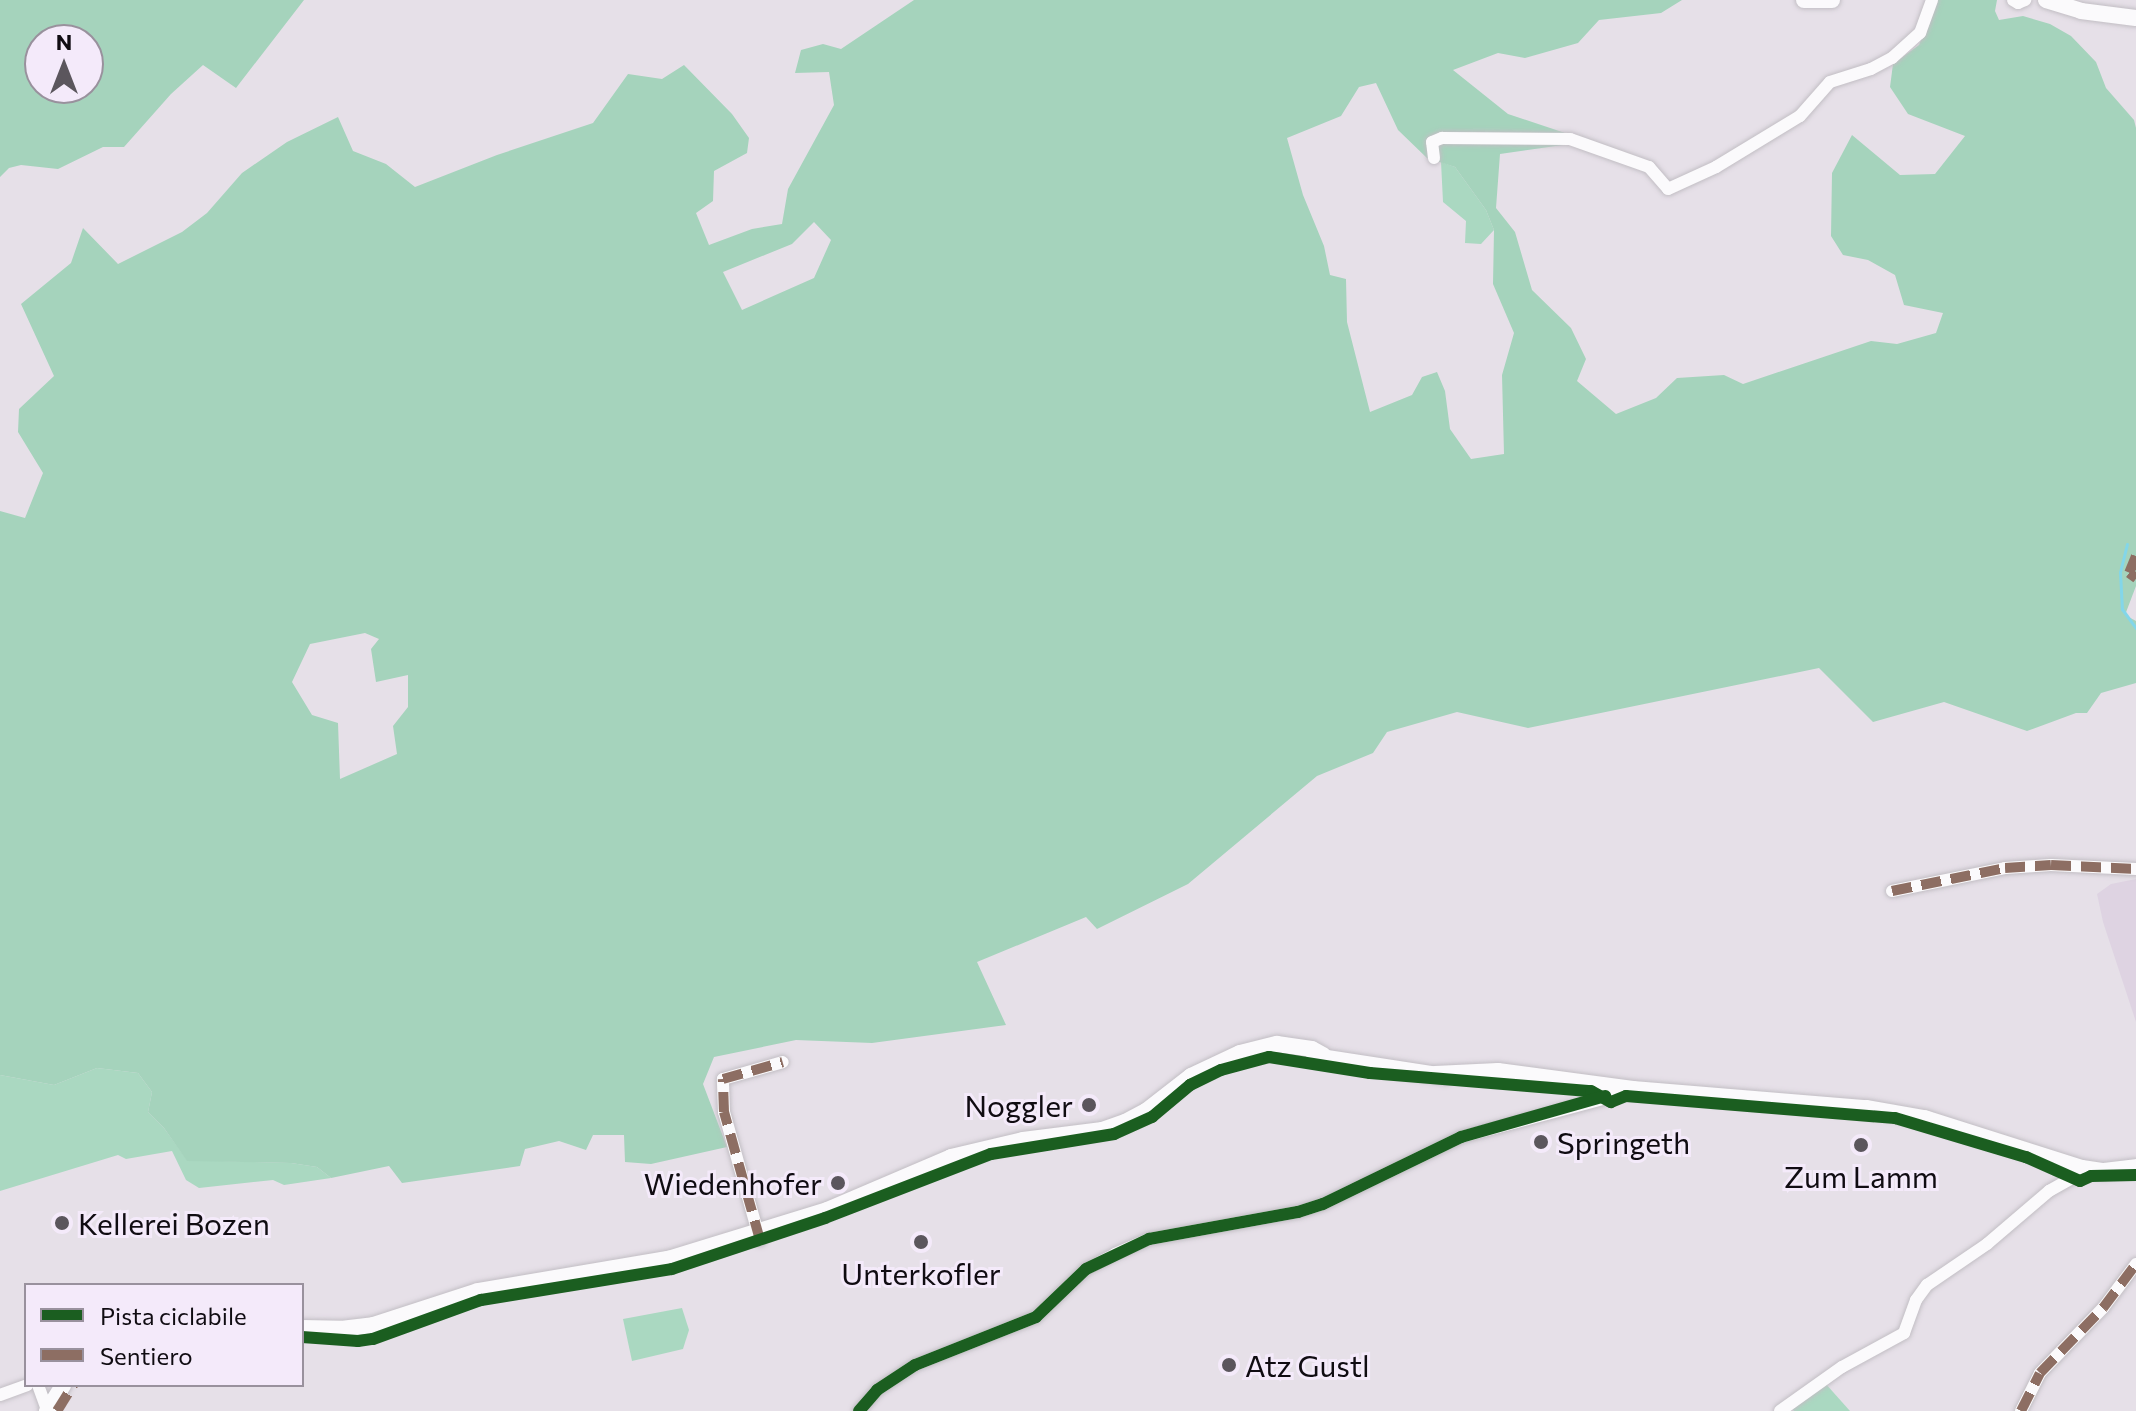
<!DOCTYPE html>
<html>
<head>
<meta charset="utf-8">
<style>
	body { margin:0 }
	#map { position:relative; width:2136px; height:1411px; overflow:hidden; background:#e6e0e8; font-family:Commissioner,sans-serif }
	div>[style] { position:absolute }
	.built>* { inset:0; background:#ded3e2 }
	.green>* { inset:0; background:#aad8c1 }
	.forest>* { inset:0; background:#a5d3bc }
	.stream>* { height:3px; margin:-1.5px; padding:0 1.5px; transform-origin:1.5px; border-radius:1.5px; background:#83d6e9 }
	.roads { filter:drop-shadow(0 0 2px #c2bec4) drop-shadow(0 0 2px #c2bec4) }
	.minor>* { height:12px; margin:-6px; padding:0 6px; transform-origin:6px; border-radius:6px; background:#fbfafc }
	.major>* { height:16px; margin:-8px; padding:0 8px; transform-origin:8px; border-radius:8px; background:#fbfafc }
	.quiet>* { height:10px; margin-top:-5px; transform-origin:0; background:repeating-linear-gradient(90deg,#8d6e63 0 20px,transparent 0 30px) }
	.cycleway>* { height:12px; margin:-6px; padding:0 6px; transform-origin:6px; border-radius:6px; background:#1b5e20 }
	.dots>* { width:22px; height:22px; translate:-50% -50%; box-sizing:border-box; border:4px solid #f4eafa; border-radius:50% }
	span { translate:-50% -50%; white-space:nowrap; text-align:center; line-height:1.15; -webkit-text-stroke:6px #f4eafa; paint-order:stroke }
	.poi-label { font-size:30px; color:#100c12 }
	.right { translate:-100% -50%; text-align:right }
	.left { translate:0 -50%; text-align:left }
	.legend { position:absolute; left:24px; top:1283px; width:280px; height:104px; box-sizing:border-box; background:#f4eafa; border:2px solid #99919d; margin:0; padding:10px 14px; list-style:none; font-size:24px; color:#100c12 }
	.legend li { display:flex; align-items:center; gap:16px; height:40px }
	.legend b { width:40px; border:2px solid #99919d }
	.north { position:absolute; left:24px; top:24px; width:80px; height:80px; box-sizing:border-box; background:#f4eafa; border:2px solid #99919d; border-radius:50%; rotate:0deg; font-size:22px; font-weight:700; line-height:32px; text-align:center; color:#100c12 }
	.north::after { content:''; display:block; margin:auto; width:28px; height:36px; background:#5b565d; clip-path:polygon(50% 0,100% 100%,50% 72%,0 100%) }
</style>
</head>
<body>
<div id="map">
	<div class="built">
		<i style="clip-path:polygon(2136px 879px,2136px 1022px,2103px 922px,2097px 894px,2111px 884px)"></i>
	</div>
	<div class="green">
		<i style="clip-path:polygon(1441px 162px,1455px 167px,1486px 210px,1494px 230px,1481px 244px,1465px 243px,1466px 221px,1443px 202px)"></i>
		<i style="clip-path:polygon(97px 1068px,138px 1073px,152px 1092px,148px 1112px,164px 1128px,187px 1160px,291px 1163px,317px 1167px,331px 1178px,284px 1185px,273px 1180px,199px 1188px,186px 1180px,172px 1151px,126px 1159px,118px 1155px,0 1191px,0 1075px,54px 1085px)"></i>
		<i style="clip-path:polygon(682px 1308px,689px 1330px,683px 1349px,632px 1361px,623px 1319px)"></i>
		<i style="clip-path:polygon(1825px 1383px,1850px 1411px,1794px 1411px,1792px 1408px)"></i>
	</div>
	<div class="forest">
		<i style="clip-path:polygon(evenodd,0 0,304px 0,236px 88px,203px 65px,171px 94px,124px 147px,103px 147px,58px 169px,21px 165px,9px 168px,0 177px,0 0,88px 40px,88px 88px,40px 88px,40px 40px,88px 40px)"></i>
		<i style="clip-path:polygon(evenodd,914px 0,1682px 0,1661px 13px,1599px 20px,1578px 43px,1525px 58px,1498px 53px,1453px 70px,1508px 114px,1571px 135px,1570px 144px,1500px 154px,1496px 208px,1515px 232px,1532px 290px,1571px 328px,1586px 359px,1577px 381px,1616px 414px,1656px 398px,1677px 378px,1724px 375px,1743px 384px,1871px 341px,1897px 344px,1936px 333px,1943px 313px,1904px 305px,1895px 275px,1868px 260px,1843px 255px,1831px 236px,1832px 173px,1852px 135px,1900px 175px,1935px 174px,1965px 136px,1908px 114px,1890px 87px,1893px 64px,1919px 45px,1937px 0,1997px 0,1995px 11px,1999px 20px,2023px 16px,2050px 24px,2071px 36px,2096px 62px,2106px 88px,2134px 120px,2136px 128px,2136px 586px,2125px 615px,2136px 621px,2136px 683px,2101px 693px,2087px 713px,2076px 713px,2027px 731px,1944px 702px,1873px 722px,1819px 668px,1528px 728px,1457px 712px,1387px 732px,1373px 753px,1317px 776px,1188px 884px,1097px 929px,1086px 917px,977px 962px,1006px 1025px,872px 1043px,796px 1040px,714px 1057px,703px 1084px,727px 1147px,651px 1164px,625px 1162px,624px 1135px,593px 1135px,586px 1150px,559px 1141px,525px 1149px,520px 1166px,402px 1183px,389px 1166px,331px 1178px,317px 1167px,291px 1163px,187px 1161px,164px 1128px,148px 1112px,152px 1092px,138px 1073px,97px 1068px,54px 1085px,0 1075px,0 511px,25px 518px,43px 473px,18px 432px,19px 409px,54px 376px,21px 304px,71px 263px,83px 228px,118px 264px,182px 232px,207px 213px,242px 173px,287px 142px,338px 117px,353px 151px,386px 164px,415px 187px,497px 155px,593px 123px,628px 74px,662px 79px,684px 65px,732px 114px,749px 138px,747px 153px,714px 171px,713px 201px,696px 213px,709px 245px,752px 229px,782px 224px,788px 189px,834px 105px,829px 72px,795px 73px,801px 50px,823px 44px,841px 49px,914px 0,1376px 83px,1398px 130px,1427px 158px,1455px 167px,1486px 210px,1494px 230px,1493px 284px,1514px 333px,1502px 375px,1504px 454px,1471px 459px,1450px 429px,1445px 391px,1437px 372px,1422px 377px,1412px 395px,1370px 412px,1347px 322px,1346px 279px,1330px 275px,1324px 246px,1303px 195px,1287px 138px,1341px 116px,1359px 87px,1376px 83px,914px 0,814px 222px,831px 240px,814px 278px,742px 310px,723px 272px,792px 244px,814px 222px,914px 0,365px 633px,379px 639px,371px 649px,376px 682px,408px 675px,408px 707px,393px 726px,397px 754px,340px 779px,338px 723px,312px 715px,292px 682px,310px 644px,365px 633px)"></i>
	</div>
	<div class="stream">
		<i style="left:2127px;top:544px;width:29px;rotate:104deg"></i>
		<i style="left:2120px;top:572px;width:37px;rotate:87deg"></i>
		<i style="left:2122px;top:609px;width:24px;rotate:54deg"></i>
	</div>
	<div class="roads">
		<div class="minor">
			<i style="left:2013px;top:0;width:6px;rotate:31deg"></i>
			<i style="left:2018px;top:3px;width:8px;rotate:-23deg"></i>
			<i style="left:1434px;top:158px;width:16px;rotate:-97deg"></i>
			<i style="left:1432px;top:142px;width:11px;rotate:-22deg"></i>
			<i style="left:1442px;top:138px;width:128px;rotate:0.4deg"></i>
			<i style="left:1570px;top:139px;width:84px;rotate:19.5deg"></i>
			<i style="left:1649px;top:167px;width:29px;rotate:49deg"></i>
			<i style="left:1668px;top:189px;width:53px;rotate:-24.6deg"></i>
			<i style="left:1716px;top:167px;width:98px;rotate:-31.3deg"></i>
			<i style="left:1800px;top:116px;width:45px;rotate:-48.6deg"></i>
			<i style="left:1830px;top:82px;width:43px;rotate:-17.6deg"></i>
			<i style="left:1871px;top:69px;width:24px;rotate:-28deg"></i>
			<i style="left:1892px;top:58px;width:38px;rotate:-42deg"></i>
			<i style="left:1920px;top:33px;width:35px;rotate:-70deg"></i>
			<i style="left:1892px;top:891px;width:115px;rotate:-11.5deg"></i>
			<i style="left:2005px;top:868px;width:46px;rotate:-3.7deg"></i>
			<i style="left:2051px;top:865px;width:85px;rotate:2.7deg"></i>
			<i style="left:760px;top:1240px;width:133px;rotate:-105.7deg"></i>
			<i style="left:724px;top:1112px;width:33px;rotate:-92deg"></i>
			<i style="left:723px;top:1079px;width:62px;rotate:-15.8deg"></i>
			<i style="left:38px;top:1385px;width:27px;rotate:70deg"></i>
			<i style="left:0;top:1395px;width:29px;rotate:-20deg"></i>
			<i style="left:859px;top:1411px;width:28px;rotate:-49deg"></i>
			<i style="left:877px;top:1390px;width:45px;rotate:-33.3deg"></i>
			<i style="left:915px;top:1365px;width:130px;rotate:-21.6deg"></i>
			<i style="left:1036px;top:1317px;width:69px;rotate:-43.8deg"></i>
			<i style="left:1086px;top:1269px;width:33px;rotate:-27deg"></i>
			<i style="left:1115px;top:1254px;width:37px;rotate:-24deg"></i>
			<i style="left:1149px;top:1239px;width:151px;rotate:-10.3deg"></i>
			<i style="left:1298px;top:1212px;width:26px;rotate:-18deg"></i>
			<i style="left:1323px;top:1204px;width:153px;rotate:-25.9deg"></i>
			<i style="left:1461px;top:1137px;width:147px;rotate:-15deg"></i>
			<i style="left:1603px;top:1099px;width:15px;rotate:-53deg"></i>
			<i style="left:1780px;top:1411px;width:76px;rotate:-35.4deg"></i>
			<i style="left:1842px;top:1367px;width:71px;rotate:-28.7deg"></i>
			<i style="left:1904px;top:1333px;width:35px;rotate:-70deg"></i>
			<i style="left:1916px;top:1300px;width:19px;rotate:-54deg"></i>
			<i style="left:1927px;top:1285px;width:73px;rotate:-34.3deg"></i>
			<i style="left:1987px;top:1244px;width:82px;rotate:-40.5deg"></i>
			<i style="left:2049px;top:1191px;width:45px;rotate:-29.4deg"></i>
			<i style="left:2021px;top:1411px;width:42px;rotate:-63.4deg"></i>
			<i style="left:2040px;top:1373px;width:91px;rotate:-45.9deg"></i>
			<i style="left:2103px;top:1308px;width:55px;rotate:-53.1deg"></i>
		</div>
		<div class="major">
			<i style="left:1804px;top:0;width:28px"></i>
			<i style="left:2046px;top:0;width:37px;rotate:17deg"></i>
			<i style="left:2081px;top:11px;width:55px;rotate:7.3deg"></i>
			<i style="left:1314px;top:1056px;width:133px;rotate:8.7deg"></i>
			<i style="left:1435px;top:1074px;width:63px;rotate:-2.7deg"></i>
			<i style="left:1498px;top:1071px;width:136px;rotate:7.6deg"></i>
			<i style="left:1633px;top:1089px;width:234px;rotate:4.7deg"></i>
			<i style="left:1866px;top:1108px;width:59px;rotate:9.8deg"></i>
			<i style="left:1924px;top:1118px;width:166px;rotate:17.6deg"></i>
			<i style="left:2082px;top:1168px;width:22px;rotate:8deg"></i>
			<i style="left:2104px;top:1171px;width:32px;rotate:-7deg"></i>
			<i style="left:302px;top:1328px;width:39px;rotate:1deg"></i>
			<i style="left:341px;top:1329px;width:32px;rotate:-7deg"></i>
			<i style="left:373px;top:1325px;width:110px;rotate:-17.9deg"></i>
			<i style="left:478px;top:1291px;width:193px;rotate:-9.6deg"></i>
			<i style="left:668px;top:1259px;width:166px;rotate:-17.1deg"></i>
			<i style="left:827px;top:1210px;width:135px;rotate:-23.1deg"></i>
			<i style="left:951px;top:1157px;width:74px;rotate:-13.3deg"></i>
			<i style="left:1023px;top:1140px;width:80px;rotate:-7.2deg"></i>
			<i style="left:1102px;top:1130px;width:24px;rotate:-19deg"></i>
			<i style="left:1125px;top:1122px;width:24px;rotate:-28deg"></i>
			<i style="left:1146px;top:1111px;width:57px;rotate:-37.9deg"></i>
			<i style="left:1191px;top:1076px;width:54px;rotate:-25.1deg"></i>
			<i style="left:1240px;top:1053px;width:38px;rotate:-14deg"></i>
			<i style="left:1277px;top:1044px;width:35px;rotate:8deg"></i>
			<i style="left:1312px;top:1049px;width:13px;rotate:29deg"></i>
			<i style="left:47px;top:1411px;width:31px;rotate:-58deg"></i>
		</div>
	</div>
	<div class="quiet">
		<i style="left:2136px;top:556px;width:18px;rotate:112deg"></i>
		<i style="left:2129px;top:573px;width:9px;rotate:36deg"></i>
		<i style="left:1892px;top:891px;width:115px;rotate:-11.5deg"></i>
		<i style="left:2005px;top:868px;width:46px;rotate:-3.7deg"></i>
		<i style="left:2051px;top:865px;width:85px;rotate:2.7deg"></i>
		<i style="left:760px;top:1240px;width:133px;rotate:-105.7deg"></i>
		<i style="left:724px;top:1112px;width:33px;rotate:-92deg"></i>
		<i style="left:723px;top:1079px;width:62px;rotate:-15.8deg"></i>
		<i style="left:57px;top:1411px;width:31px;rotate:-58deg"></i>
		<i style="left:2021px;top:1411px;width:42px;rotate:-63.4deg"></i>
		<i style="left:2040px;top:1373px;width:91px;rotate:-45.9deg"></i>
		<i style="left:2103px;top:1308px;width:55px;rotate:-53.1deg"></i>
	</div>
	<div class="cycleway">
		<i style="left:302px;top:1337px;width:56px;rotate:4.1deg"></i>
		<i style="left:358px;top:1341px;width:15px;rotate:-8deg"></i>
		<i style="left:373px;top:1339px;width:115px;rotate:-19.9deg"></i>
		<i style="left:481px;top:1300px;width:193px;rotate:-9.2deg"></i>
		<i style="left:672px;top:1269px;width:161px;rotate:-18.4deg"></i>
		<i style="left:825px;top:1218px;width:178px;rotate:-21.1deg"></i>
		<i style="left:991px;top:1154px;width:125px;rotate:-9.2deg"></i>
		<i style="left:1114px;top:1134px;width:42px;rotate:-24.1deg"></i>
		<i style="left:1152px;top:1117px;width:50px;rotate:-40.1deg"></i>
		<i style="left:1190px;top:1085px;width:34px;rotate:-26deg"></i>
		<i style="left:1221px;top:1070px;width:50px;rotate:-15.2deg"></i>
		<i style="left:1269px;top:1057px;width:102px;rotate:9deg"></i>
		<i style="left:1370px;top:1073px;width:222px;rotate:4.7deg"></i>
		<i style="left:1591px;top:1091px;width:23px;rotate:29deg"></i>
		<i style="left:1611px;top:1102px;width:16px;rotate:-22deg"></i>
		<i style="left:1626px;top:1096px;width:270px;rotate:4.7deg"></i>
		<i style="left:1895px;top:1118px;width:137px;rotate:16.6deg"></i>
		<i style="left:2026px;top:1157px;width:59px;rotate:24deg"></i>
		<i style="left:2080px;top:1181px;width:12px;rotate:-24deg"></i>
		<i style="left:2091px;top:1176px;width:45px;rotate:-1.3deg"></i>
		<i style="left:859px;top:1411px;width:28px;rotate:-49deg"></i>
		<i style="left:877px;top:1390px;width:45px;rotate:-33.3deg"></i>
		<i style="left:915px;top:1365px;width:130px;rotate:-21.6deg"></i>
		<i style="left:1036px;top:1317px;width:69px;rotate:-43.8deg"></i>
		<i style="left:1086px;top:1269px;width:70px;rotate:-25.5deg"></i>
		<i style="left:1149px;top:1239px;width:151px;rotate:-10.3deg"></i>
		<i style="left:1298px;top:1212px;width:26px;rotate:-18deg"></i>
		<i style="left:1323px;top:1204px;width:153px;rotate:-25.9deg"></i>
		<i style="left:1461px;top:1137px;width:150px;rotate:-15.9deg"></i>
	</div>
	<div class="dots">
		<i style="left:1089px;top:1105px;background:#5b565d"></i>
		<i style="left:1541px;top:1142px;background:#5b565d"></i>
		<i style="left:1861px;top:1145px;background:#5b565d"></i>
		<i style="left:838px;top:1183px;background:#5b565d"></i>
		<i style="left:62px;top:1223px;background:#5b565d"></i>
		<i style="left:921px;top:1242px;background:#5b565d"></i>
		<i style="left:1229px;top:1365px;background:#5b565d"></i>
	</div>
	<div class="poi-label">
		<span class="right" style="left:1073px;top:1105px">Noggler</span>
		<span class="left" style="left:1557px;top:1142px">Springeth</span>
		<span style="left:1861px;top:1176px">Zum Lamm</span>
		<span class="right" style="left:822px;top:1183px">Wiedenhofer</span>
		<span class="left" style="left:78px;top:1223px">Kellerei Bozen</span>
		<span style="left:921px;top:1273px">Unterkofler</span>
		<span class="left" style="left:1245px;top:1365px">Atz Gustl</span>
	</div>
	<ul class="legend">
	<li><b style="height:10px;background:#1b5e20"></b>Pista ciclabile</li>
	<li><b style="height:10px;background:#8d6e63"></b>Sentiero</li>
	</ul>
	<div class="north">N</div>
</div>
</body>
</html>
